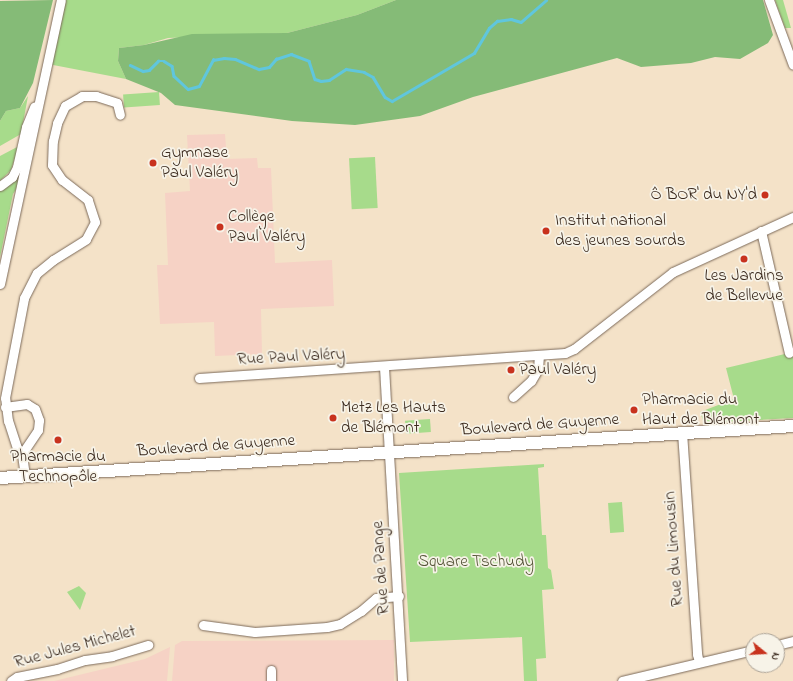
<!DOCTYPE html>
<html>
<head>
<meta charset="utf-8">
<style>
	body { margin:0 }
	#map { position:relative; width:793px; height:681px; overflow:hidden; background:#f4e2c8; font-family:"Indie Flower",sans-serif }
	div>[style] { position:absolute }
	.built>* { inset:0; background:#f6d2c5 }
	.green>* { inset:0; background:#a7db8b; transform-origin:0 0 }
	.forest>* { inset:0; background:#85bb77 }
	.stream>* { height:2.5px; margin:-1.25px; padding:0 1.25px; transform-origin:1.25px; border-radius:1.25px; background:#60c6dd }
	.roads { filter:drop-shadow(0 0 1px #7c6a5a) drop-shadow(0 0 1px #7c6a5a) }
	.minor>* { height:9px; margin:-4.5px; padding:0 4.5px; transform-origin:4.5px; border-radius:4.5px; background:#fff }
	.major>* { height:12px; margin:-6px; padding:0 6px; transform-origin:6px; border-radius:6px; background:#fff }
	.dots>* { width:11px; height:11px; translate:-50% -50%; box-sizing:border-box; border:2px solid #f7f3e8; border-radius:50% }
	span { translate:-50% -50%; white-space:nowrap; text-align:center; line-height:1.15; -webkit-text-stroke:3.5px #f7f3e8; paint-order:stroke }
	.poi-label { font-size:17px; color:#3b2a1e }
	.left { translate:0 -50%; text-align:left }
	.right { translate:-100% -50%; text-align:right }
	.street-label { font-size:17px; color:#3b2a1e }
	.park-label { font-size:17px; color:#565639 }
	.north { position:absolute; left:745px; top:633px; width:40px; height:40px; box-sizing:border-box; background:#f7f3e8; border:1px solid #aca397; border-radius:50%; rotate:108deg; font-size:11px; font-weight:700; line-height:16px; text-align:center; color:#3b2a1e }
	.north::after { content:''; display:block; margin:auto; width:14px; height:18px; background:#c8321e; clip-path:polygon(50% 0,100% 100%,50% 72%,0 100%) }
</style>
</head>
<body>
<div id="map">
	<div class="built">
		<i style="clip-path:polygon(225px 134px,227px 159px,257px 158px,258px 168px,271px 168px,275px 263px,332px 260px,334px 306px,261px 309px,262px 354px,215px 356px,214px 322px,160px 324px,157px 265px,168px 265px,165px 193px,190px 191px,187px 135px)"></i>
		<i style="clip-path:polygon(394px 640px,394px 681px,172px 681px,175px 645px,182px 641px)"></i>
		<i style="clip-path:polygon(170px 647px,167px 681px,54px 681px,145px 659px)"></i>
	</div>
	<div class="green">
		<i style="clip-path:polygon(61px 0,396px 0,357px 15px,287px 33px,168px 38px,144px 45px,119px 48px,118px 61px,126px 79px,48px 64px)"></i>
		<i style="clip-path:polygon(775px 0,783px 0,791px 28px,785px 28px)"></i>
		<i style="left:159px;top:92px;width:13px;height:36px;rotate:86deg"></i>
		<i style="clip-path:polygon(28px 96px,21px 134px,0 146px,0 121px,6px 111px,20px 108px)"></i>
		<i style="clip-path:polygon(19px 146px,11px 170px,0 181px,0 156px)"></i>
		<i style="clip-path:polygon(25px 146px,20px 183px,13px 194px,0 257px,0 189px)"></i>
		<i style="left:375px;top:157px;width:51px;height:26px;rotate:87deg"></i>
		<i style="clip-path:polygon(793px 352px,793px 418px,704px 423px,700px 412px,734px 399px,726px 368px)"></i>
		<i style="left:430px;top:419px;width:13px;height:25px;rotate:86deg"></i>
		<i style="clip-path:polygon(544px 464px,544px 467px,538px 468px,542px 535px,546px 535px,548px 568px,551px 570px,554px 589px,542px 590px,546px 658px,536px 659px,537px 681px,524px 681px,522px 637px,410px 642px,399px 473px)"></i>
		<i style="left:622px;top:502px;width:30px;height:14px;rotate:86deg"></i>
		<i style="clip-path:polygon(79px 586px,86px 593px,80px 610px,67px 592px)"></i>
	</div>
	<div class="forest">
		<i style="clip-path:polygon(53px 0,33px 83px,20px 108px,6px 111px,0 121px,0 1px)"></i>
		<i style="clip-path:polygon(396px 0,763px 0,773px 35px,768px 43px,740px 59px,715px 57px,691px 63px,641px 67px,617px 58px,473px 97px,420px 116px,355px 125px,292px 121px,175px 105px,161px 93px,126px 79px,118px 61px,119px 48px,144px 45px,192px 34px,287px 33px,357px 15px)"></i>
	</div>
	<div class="stream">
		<i style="left:130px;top:65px;width:14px;rotate:25deg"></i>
		<i style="left:143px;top:71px;width:6px;rotate:-9deg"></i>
		<i style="left:149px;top:70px;width:13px;rotate:-45deg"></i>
		<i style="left:158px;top:61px;width:6px"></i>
		<i style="left:164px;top:61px;width:9px;rotate:32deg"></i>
		<i style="left:172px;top:66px;width:10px;rotate:79deg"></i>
		<i style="left:174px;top:76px;width:19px;rotate:43deg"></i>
		<i style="left:188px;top:89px;width:11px;rotate:-15deg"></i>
		<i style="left:199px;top:86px;width:30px;rotate:-62deg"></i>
		<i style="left:213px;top:60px;width:11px;rotate:-10deg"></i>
		<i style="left:224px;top:58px;width:11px;rotate:5deg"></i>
		<i style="left:235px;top:59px;width:26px;rotate:23deg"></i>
		<i style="left:259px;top:69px;width:10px;rotate:-11deg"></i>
		<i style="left:269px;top:67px;width:11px;rotate:-49deg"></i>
		<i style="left:276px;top:59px;width:16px;rotate:-18deg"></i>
		<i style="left:291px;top:54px;width:19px;rotate:21deg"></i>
		<i style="left:309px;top:61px;width:19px;rotate:72deg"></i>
		<i style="left:315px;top:79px;width:6px;rotate:18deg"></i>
		<i style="left:321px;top:81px;width:8px;rotate:-7deg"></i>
		<i style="left:329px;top:80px;width:20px;rotate:-33deg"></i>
		<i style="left:346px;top:69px;width:18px;rotate:9deg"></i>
		<i style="left:364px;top:72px;width:10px;rotate:29deg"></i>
		<i style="left:373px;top:77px;width:23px;rotate:59deg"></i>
		<i style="left:385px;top:97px;width:8px;rotate:30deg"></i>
		<i style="left:392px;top:101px;width:95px;rotate:-30.3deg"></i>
		<i style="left:474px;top:53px;width:29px;rotate:-59deg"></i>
		<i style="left:489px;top:28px;width:11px;rotate:-41deg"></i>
		<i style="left:497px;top:21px;width:14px;rotate:-8deg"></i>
		<i style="left:511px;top:19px;width:10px;rotate:17deg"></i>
		<i style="left:521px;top:22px;width:33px;rotate:-41deg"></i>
	</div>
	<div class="roads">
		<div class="minor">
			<i style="left:769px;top:0;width:69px;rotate:69.7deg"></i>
			<i style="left:0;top:186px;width:15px;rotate:-37deg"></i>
			<i style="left:12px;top:177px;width:11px;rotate:-63deg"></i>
			<i style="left:17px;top:167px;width:41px;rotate:-77.3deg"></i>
			<i style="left:26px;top:127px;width:22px;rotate:-68deg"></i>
			<i style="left:761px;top:231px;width:125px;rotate:77.1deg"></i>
			<i style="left:0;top:284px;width:290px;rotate:-77.9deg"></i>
			<i style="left:384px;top:367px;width:315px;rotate:86.7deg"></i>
			<i style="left:199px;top:378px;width:367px;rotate:-3.9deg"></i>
			<i style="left:565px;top:353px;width:10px;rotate:-24deg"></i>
			<i style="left:574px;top:349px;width:125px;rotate:-37.9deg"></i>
			<i style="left:673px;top:272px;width:132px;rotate:-24.6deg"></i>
			<i style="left:513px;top:397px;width:24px;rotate:-42deg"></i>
			<i style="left:531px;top:381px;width:14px;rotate:-60deg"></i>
			<i style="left:538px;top:369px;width:13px;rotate:-86deg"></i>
			<i style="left:5px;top:407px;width:22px;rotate:-8deg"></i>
			<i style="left:27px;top:404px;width:9px;rotate:32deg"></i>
			<i style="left:35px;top:409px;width:12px;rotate:70deg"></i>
			<i style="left:39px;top:420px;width:10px;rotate:96deg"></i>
			<i style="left:38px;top:430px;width:29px;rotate:124deg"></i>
			<i style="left:682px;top:432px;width:223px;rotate:86.1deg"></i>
			<i style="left:697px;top:654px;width:8px;rotate:76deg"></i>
			<i style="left:25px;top:476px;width:22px;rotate:-98deg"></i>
			<i style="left:22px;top:454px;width:8px;rotate:-130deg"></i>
			<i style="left:17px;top:448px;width:28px;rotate:-108deg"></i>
			<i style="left:8px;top:421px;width:23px;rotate:-97deg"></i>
			<i style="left:5px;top:398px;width:102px;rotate:-79.2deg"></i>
			<i style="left:24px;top:298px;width:28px;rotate:-63deg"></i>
			<i style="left:37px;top:273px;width:21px;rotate:-39deg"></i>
			<i style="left:53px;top:260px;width:39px;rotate:-32deg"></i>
			<i style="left:86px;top:239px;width:19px;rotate:-62deg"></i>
			<i style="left:95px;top:222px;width:23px;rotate:-108deg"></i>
			<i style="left:88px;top:200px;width:33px;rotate:-142deg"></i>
			<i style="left:62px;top:180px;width:18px;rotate:-124deg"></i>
			<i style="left:52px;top:165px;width:24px;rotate:-88deg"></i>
			<i style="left:53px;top:141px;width:18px;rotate:-77deg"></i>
			<i style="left:57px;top:123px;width:19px;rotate:-65deg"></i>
			<i style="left:65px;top:106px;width:20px;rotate:-30deg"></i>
			<i style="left:82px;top:96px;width:14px"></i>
			<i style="left:96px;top:96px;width:22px;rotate:18deg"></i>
			<i style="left:117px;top:103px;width:12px;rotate:76deg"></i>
			<i style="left:203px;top:625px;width:52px;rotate:7.7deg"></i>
			<i style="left:255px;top:632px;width:72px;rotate:-4deg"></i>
			<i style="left:327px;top:627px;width:13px;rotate:-13deg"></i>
			<i style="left:340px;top:624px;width:25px;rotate:-32deg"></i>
			<i style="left:361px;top:611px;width:20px;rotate:-41deg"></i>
			<i style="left:376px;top:598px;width:23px;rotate:-5deg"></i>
			<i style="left:777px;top:645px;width:16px;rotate:-14deg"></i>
			<i style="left:271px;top:670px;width:11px;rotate:90deg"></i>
			<i style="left:11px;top:681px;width:7px;rotate:-34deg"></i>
			<i style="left:17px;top:677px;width:41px;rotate:-11.3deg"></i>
			<i style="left:57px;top:669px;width:29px;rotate:-18deg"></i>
			<i style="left:85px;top:660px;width:27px;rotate:-8deg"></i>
			<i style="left:112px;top:656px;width:38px;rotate:-17deg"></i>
			<i style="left:622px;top:681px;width:135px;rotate:-13.3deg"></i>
		</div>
		<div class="major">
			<i style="left:0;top:478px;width:795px;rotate:-3.75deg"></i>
		</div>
	</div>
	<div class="dots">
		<i style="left:153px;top:163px;background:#c8321e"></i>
		<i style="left:765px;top:195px;background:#c8321e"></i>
		<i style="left:220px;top:227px;background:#c8321e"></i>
		<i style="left:546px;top:231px;background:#c8321e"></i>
		<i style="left:744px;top:259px;background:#c8321e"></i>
		<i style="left:511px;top:370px;background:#c8321e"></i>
		<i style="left:634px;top:410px;background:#c8321e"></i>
		<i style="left:333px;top:418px;background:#c8321e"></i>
		<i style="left:58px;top:440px;background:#c8321e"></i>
	</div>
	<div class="poi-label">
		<span class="left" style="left:161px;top:163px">Gymnase<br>Paul Valéry</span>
		<span class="right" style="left:757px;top:195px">Ô BOR' du NY'd</span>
		<span class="left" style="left:228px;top:227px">Collège<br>Paul Valéry</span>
		<span class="left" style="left:555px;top:231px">Institut national<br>des jeunes sourds</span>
		<span style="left:744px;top:286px">Les Jardins<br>de Bellevue</span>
		<span class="left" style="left:519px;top:370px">Paul Valéry</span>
		<span class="left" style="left:642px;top:410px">Pharmacie du<br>Haut de Blémont</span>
		<span class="left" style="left:341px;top:418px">Metz Les Hauts<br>de Blémont</span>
		<span style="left:58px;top:467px">Pharmacie du<br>Technopôle</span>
	</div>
	<div class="street-label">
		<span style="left:291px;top:357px;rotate:-3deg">Rue Paul Valéry</span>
		<span style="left:540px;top:425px;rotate:-4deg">Boulevard de Guyenne</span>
		<span style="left:216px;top:446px;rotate:-4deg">Boulevard de Guyenne</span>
		<span style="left:674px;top:549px;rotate:-94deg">Rue du Limousin</span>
		<span style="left:381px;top:568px;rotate:-94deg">Rue de Pange</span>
		<span style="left:75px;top:647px;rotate:-15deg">Rue Jules Michelet</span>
	</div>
	<div class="park-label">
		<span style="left:476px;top:562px">Square Tschudy</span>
	</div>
	<div class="north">N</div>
</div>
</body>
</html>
